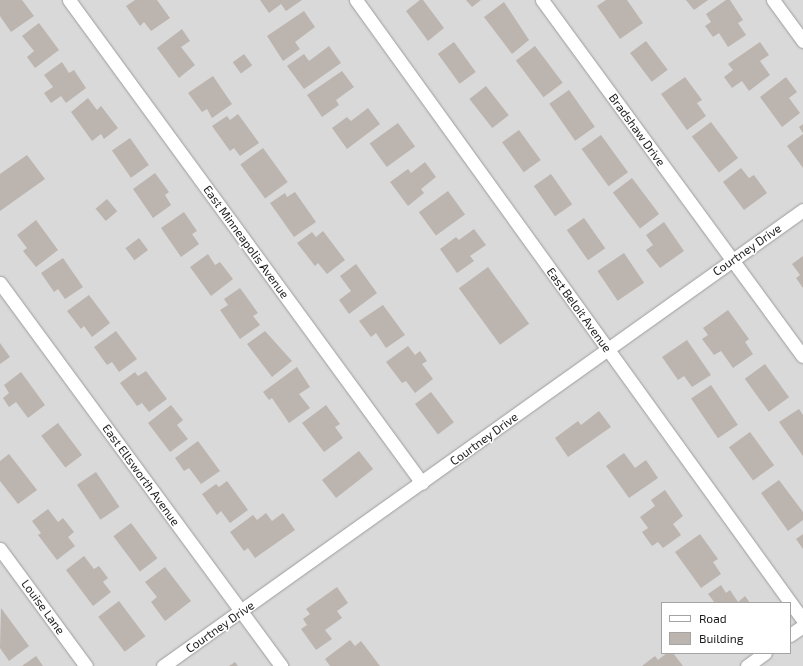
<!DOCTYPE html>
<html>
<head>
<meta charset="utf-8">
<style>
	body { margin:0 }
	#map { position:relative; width:803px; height:666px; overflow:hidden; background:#ece8e2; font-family:"Exo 2",sans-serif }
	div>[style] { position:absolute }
	.residential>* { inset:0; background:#d9d9d9 }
	.building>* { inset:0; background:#bcb4af; transform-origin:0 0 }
	.roads { filter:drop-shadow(0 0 1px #9d9d9d) drop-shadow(0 0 1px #9d9d9d) }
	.minor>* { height:13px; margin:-6.5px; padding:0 6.5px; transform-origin:6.5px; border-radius:6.5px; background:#fff }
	span { translate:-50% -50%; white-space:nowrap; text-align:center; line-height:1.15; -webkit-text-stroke:3px #fff; paint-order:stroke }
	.street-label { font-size:12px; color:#1c1c1c }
	.legend { position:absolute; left:661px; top:602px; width:130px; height:52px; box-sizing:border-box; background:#fff; border:1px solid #a4a4a4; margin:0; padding:5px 7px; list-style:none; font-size:12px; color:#1c1c1c }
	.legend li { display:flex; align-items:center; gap:8px; height:20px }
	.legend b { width:20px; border:1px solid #a4a4a4 }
</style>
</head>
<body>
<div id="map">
	<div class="residential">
		<i style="clip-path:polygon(evenodd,0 0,803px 0,803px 666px,0 666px,0 0,662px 603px,790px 603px,790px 653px,662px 653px,662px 603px)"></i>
	</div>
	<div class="building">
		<i style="clip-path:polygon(0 0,22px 0,34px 16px,11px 32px,0 16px)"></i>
		<i style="clip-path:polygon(135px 0,157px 0,170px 18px,151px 31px,144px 22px,140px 26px,126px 6px)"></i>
		<i style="clip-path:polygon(260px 0,302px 0,286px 11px,281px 4px,269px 13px)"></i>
		<i style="clip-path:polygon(420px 0,423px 0,444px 28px,428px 41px,406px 11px)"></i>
		<i style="clip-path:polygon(466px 0,481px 0,472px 7px)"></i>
		<i style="clip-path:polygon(606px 0,627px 0,643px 23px,620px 39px,597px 6px)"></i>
		<i style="clip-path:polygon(686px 0,708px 0,694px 10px)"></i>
		<i style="clip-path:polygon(726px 0,730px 0,743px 20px,738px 23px,746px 35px,728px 47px,719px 33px,713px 37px,705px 26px,711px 22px,706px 14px)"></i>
		<i style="clip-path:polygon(504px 2px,529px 40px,512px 54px,484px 17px)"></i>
		<i style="clip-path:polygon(304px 11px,315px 27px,295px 42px,300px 49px,283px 61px,267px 36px)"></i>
		<i style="clip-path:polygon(39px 23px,59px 50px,35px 68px,27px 57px,34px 51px,22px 36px)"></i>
		<i style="clip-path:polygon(182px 29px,190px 41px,181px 47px,195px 65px,179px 78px,157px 48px)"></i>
		<i style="left:646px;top:41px;width:36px;height:20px;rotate:53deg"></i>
		<i style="left:454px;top:42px;width:37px;height:20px;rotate:54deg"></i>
		<i style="clip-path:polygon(760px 42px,769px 55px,760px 61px,770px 75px,749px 91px,742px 81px,732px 88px,724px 77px,733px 70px,728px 64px)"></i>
		<i style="clip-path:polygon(329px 46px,341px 63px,304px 89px,287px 66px,304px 54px,309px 61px)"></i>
		<i style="left:535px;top:46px;width:46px;height:24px;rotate:53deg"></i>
		<i style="left:244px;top:54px;width:14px;height:14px;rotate:54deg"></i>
		<i style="clip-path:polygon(62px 62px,69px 73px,74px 70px,86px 88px,66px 103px,61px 96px,51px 103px,44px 93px,53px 87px,44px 75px)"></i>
		<i style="clip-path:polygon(342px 71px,354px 87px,336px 100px,339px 105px,322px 117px,307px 95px)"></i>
		<i style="clip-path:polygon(213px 76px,232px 104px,212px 118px,207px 109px,202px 112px,188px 93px)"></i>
		<i style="clip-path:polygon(685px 77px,702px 100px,697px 103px,706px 116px,687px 130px,661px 94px)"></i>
		<i style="clip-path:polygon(786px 77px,797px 92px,789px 98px,800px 113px,782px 127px,760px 97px)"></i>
		<i style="left:486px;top:86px;width:37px;height:21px;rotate:52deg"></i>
		<i style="left:569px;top:90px;width:45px;height:24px;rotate:55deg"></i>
		<i style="clip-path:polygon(88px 98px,97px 110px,101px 106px,118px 128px,104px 139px,101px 134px,92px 141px,71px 112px)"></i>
		<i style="clip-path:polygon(368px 108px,380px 124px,347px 149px,332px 128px,347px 117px,351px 121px)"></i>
		<i style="clip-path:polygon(238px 114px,259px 143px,240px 156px,234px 148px,230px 151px,212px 126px,227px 116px,230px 120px)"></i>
		<i style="left:711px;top:122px;width:45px;height:24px;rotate:53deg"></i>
		<i style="left:398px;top:123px;width:29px;height:35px;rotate:54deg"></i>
		<i style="clip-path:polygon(803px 124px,803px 133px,799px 127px)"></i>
		<i style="left:519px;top:130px;width:37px;height:21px;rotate:54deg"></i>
		<i style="clip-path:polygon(803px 134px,803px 168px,787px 146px)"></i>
		<i style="left:601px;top:135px;width:46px;height:24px;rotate:54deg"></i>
		<i style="left:130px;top:138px;width:33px;height:22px;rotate:55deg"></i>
		<i style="left:263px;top:148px;width:42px;height:28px;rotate:54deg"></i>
		<i style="clip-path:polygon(27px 155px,45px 179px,0 211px,0 174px)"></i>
		<i style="clip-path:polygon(425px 162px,436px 177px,421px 189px,424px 193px,408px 206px,390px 182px,408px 169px,411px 173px)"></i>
		<i style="clip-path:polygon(741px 168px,749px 178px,754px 175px,767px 193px,744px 210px,723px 182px)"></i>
		<i style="clip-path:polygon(155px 173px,169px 192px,165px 195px,171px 205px,153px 218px,133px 189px)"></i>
		<i style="left:551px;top:174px;width:37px;height:21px;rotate:55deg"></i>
		<i style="left:632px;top:178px;width:45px;height:24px;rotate:53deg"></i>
		<i style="left:448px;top:191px;width:29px;height:36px;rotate:54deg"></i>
		<i style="clip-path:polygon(295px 192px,316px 222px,294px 237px,270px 203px,285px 193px,287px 197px)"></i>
		<i style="left:107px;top:199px;width:16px;height:15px;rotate:50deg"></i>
		<i style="clip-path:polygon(184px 212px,197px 231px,192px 234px,199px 244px,181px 257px,161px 228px)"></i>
		<i style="left:584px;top:218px;width:37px;height:21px;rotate:55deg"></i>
		<i style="clip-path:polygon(36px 220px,58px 250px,36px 267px,23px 251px,27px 248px,17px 235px)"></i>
		<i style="clip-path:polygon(664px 222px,684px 251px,660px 268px,646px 250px,653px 245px,646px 235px)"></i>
		<i style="clip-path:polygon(474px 229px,486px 245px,470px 256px,474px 261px,457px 273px,440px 249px,456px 237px,459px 240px)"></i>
		<i style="clip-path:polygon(323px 231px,345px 260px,327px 274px,318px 263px,315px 266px,297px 243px,312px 232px,316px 237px)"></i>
		<i style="left:139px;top:238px;width:15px;height:17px;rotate:53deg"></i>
		<i style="left:624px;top:253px;width:36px;height:32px;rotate:56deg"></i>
		<i style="clip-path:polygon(208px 254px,215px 265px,220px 262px,233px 279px,211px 296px,190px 267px)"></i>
		<i style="clip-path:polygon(803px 256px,803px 288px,796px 278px,800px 275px,792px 264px)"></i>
		<i style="clip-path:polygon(63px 258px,83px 287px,65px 299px,58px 289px,54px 292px,41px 273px)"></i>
		<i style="clip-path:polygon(356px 264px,377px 293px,349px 314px,339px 300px,351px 291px,340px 276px)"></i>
		<i style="left:488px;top:267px;width:70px;height:36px;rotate:54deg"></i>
		<i style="clip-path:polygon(240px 288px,258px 313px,253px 316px,260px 325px,240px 339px,220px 310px,228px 305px,224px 299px)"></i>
		<i style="clip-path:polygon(89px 295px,110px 323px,92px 337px,84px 326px,81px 329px,67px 311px)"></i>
		<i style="clip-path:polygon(383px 305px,405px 335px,386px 348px,376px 333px,371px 337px,359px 321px)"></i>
		<i style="clip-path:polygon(728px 310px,749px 339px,745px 342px,753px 354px,733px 368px,721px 351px,714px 355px,702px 339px,708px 335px,703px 328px)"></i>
		<i style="clip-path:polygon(116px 331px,137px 359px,119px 372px,112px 362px,107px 365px,94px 347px)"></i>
		<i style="clip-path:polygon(265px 331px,292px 361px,272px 377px,247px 344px)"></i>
		<i style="clip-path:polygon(687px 340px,711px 375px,692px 387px,684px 376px,678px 380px,662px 357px)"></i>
		<i style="clip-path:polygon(0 343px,10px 357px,0 364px)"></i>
		<i style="clip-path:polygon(408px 346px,415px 355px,420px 351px,427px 361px,422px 364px,433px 379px,415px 393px,406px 381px,402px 383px,386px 362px)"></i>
		<i style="left:765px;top:364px;width:41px;height:25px;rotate:54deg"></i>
		<i style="clip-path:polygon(297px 367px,310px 387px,299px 394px,310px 408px,289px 423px,272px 398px,269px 400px,263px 392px)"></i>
		<i style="clip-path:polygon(146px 371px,167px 399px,149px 412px,142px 403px,137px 406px,120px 383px,135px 372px,138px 376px)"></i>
		<i style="clip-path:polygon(21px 372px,45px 405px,28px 418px,16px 402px,9px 407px,3px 398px,9px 393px,4px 385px)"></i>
		<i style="left:711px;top:385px;width:48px;height:24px;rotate:56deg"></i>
		<i style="left:431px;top:392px;width:38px;height:20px;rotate:53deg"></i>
		<i style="clip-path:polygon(171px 405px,183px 420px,177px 425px,188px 439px,170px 452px,148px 423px)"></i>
		<i style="clip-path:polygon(326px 405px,340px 424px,335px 427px,343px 438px,324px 452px,302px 423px)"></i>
		<i style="clip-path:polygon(799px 409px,803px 415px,803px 456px,779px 422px)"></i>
		<i style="clip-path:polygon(599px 411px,611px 427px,568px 457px,555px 438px,578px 421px,581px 425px)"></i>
		<i style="left:58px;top:423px;width:40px;height:21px;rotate:53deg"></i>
		<i style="left:750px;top:432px;width:41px;height:26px;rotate:54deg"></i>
		<i style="clip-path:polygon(198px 441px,220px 471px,201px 484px,189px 468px,184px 471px,175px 458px)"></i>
		<i style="left:359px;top:451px;width:23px;height:47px;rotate:52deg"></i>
		<i style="clip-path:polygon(624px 453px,635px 468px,646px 460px,658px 478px,629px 498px,606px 466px)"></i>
		<i style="clip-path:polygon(9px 454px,37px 490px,18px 504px,0 481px,0 461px)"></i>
		<i style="left:96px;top:472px;width:42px;height:23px;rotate:56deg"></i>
		<i style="clip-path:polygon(779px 480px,803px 512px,803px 520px,788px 531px,761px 493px)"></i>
		<i style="clip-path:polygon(227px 481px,248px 510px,230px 523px,221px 511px,217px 515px,202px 494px,216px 484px,219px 487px)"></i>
		<i style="clip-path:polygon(665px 490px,683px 516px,673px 524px,681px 535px,663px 548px,658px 542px,652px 546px,642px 532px,648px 528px,640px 517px,655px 506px,651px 500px)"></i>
		<i style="clip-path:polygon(48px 509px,58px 522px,63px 518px,74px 532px,68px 537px,75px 546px,57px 560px,38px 535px,41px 533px,32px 521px)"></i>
		<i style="clip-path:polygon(266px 513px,272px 521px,283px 513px,295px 530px,255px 558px,248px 548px,244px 551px,230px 532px,253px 515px,257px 520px)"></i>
		<i style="left:131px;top:523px;width:44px;height:22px;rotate:53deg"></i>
		<i style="clip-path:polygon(700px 534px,718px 559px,713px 562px,721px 574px,701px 588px,675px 552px)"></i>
		<i style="clip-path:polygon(803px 534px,803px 549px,796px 539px)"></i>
		<i style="clip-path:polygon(84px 556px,94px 569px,99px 566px,108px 578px,103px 582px,111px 592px,93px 606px,66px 570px)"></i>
		<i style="clip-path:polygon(165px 567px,191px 601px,165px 621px,151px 602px,157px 597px,145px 582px)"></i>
		<i style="clip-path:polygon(721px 585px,726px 593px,730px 590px,738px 602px,745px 596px,750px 603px,715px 603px,708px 594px)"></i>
		<i style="clip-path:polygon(337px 587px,348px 603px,337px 611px,342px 618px,325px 630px,332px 639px,316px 650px,301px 629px,307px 625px,303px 619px,310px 614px,306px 609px)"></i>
		<i style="left:119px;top:601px;width:44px;height:26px;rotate:53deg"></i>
		<i style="clip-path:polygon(1px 608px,29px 646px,9px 661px,0 648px)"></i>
		<i style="clip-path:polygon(350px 640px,355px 646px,361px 641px,380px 666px,330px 666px,325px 659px)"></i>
		<i style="clip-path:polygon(667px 653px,673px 653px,683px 666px,642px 666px,655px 656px,658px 660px)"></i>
		<i style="clip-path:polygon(36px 656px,43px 666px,22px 666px)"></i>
		<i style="clip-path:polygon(235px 662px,238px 666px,229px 666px)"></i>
	</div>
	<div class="roads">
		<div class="minor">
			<i style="left:69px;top:0;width:598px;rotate:53.84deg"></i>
			<i style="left:356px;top:0;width:764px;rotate:54.21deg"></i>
			<i style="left:542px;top:0;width:441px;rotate:53.8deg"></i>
			<i style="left:773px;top:0;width:51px;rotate:53.8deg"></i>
			<i style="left:0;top:283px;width:475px;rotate:53.7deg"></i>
			<i style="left:0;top:549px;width:145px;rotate:53.7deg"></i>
			<i style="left:790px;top:635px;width:16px;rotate:-35deg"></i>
			<i style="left:163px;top:666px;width:786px;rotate:-35.47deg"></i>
			<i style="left:747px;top:666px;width:22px;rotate:-36deg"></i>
		</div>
	</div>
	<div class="street-label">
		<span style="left:637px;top:130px;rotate:54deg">Bradshaw Drive</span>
		<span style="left:246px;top:242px;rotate:54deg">East Minneapolis Avenue</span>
		<span style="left:747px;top:250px;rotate:-35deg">Courtney Drive</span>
		<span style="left:579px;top:310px;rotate:54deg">East Beloit Avenue</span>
		<span style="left:484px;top:439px;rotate:-36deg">Courtney Drive</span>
		<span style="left:141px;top:475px;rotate:54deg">East Ellsworth Avenue</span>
		<span style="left:43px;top:607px;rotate:54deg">Louise Lane</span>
		<span style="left:220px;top:627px;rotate:-35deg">Courtney Drive</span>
	</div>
	<ul class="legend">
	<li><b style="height:5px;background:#fff"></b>Road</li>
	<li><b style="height:11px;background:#bcb4af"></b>Building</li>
	</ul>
</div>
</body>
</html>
